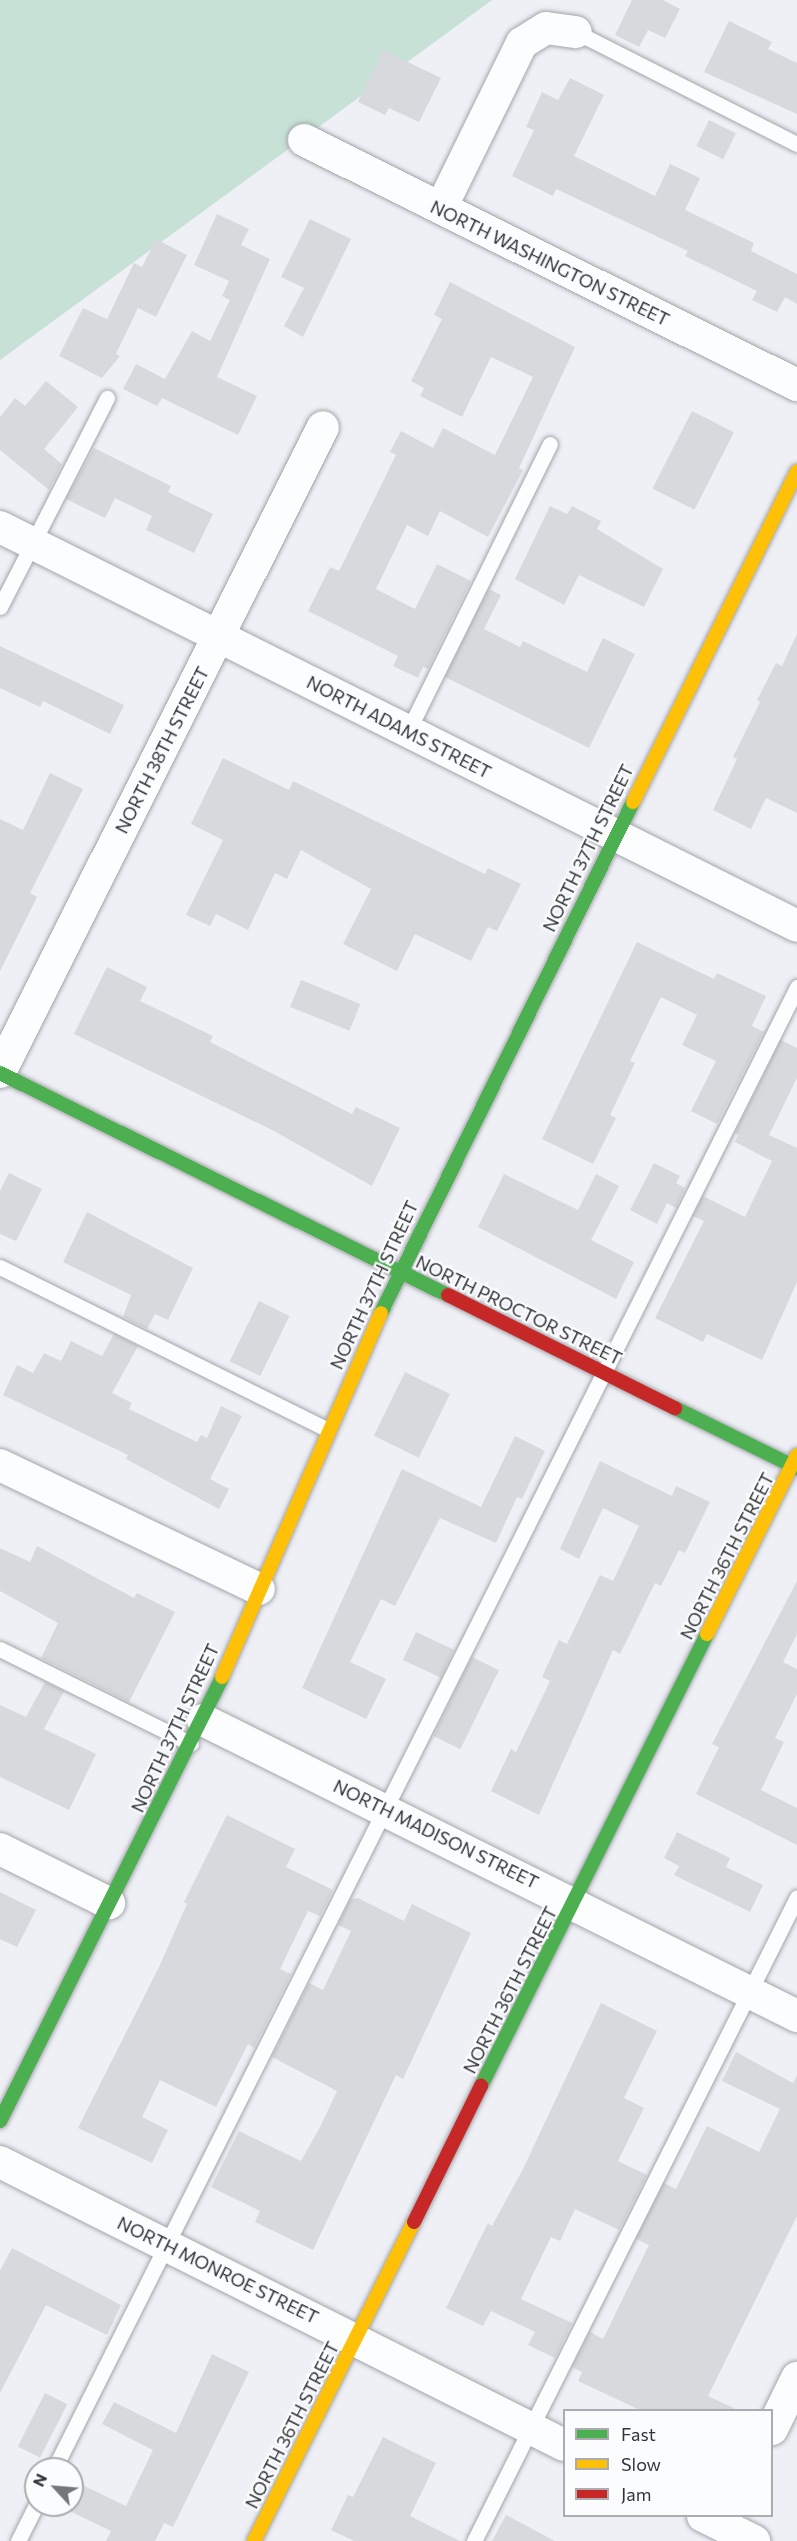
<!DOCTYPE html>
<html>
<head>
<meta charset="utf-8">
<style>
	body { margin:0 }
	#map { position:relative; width:797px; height:2541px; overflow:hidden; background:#eef0f6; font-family:Commissioner,sans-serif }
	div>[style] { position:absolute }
	.green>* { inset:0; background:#c7e1d7 }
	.building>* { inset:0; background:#d8d9dd; transform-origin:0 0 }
	.roads { filter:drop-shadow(0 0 2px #a3a5a9) drop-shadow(0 0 2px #a3a5a9) }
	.lane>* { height:15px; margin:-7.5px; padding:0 7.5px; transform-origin:7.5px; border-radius:7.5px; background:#fcfdfe }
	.street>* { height:32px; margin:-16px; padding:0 16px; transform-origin:16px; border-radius:16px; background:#fcfdfe }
	.fast>* { height:14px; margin:-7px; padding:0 7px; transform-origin:7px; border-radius:7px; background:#4caf50 }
	.slow>* { height:14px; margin:-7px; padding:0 7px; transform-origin:7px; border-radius:7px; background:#ffc107 }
	.jam>* { height:14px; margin:-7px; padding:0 7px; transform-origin:7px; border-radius:7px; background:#c62828 }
	span { translate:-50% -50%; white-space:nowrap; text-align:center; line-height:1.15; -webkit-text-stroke:4.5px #fbfcfe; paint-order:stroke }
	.street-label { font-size:18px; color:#333438 }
	.legend { position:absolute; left:563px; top:2409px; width:210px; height:108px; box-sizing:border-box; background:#fbfcfe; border:2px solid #abacaf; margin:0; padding:8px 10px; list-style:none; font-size:18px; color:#333438 }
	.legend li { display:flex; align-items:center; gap:12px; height:30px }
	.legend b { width:30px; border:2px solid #abacaf }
	.north { position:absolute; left:24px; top:2457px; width:60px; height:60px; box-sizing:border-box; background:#fbfcfe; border:2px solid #abacaf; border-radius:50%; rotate:296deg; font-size:16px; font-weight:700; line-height:24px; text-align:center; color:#333438 }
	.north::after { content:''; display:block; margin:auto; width:21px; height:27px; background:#74767a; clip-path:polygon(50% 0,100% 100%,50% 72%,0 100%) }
</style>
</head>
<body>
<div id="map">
	<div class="green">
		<i style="clip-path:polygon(0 0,492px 0,0 360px)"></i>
	</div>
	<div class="building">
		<i style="clip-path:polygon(632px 0,663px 0,680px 9px,665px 38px,648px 30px,639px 47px,615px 35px)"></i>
		<i style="clip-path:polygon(729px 21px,772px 42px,768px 49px,797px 63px,797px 114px,704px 72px)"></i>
		<i style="clip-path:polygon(383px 50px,441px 78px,419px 122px,389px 108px,385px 115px,358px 102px)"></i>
		<i style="clip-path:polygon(570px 78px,604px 95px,574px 156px,655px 196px,670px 164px,700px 178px,685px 210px,754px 243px,751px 251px,797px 274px,797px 304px,785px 297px,777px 312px,752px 300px,757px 291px,685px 256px,688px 251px,556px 189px,553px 196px,512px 176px,534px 130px,526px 127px,542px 92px,558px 100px)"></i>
		<i style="left:709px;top:120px;width:30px;height:29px;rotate:26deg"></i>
		<i style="clip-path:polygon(217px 214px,249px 229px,241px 245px,270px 259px,217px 377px,257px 396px,238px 435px,162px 398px,157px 406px,123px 389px,136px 364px,165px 379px,192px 331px,210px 341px,230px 300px,222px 296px,229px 281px,194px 265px)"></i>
		<i style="clip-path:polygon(310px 219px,351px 239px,303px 337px,284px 326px,304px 288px,281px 277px)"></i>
		<i style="clip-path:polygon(156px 239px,187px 255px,156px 317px,138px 308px,116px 354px,120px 356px,102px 378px,59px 356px,83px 308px,107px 319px,134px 263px,142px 267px)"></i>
		<i style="clip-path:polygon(450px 282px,575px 347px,519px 468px,523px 470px,488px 537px,440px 511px,428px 536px,407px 525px,376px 589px,415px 609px,437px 564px,471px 581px,428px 669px,423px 667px,418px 678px,393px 666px,398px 656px,308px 611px,330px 567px,339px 571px,396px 455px,390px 452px,401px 431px,433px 448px,443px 428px,495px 455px,533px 377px,491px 357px,462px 417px,420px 396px,424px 388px,411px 381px,442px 319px,434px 315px)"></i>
		<i style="clip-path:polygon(46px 381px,78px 407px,44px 449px,62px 464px,49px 490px,0 450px,0 417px,15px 398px,25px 406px)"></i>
		<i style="left:692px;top:411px;width:47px;height:87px;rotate:27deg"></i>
		<i style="clip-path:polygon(94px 448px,171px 486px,168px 492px,213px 514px,194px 553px,146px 530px,152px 516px,115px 498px,105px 518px,66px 499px)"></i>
		<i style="clip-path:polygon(550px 506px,567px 514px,572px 506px,601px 521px,597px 529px,663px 569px,644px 607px,579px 575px,564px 605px,515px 579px)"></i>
		<i style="clip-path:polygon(489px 589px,501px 595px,484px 629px,520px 647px,523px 641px,587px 672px,603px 638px,635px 654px,589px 748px,445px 677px)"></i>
		<i style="clip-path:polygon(797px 634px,797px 813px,766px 798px,751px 829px,713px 810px,737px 759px,733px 757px,760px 702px,757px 700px,776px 663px,782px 666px)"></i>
		<i style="clip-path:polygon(0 646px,124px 705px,110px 734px,43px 701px,40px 707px,0 688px)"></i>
		<i style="clip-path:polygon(223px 758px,289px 790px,293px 781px,485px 874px,488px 868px,521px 884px,497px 931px,488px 927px,471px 961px,415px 934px,397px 971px,343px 944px,371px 889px,301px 850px,287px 879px,275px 873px,248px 930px,216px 914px,210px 926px,186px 915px,223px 840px,191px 824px)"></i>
		<i style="clip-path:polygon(50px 773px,83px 789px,30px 893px,37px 897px,0 971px,0 819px,23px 830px)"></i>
		<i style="clip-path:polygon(637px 942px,714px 979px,717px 973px,766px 996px,752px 1026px,764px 1032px,717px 1124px,691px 1111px,716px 1061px,682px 1045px,697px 1015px,661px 997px,630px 1061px,635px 1063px,610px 1115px,616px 1118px,593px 1164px,542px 1139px)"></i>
		<i style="clip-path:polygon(107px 967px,147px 987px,140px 1001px,213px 1036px,210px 1042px,352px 1114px,356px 1107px,400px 1128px,372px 1186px,272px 1130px,74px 1034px)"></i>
		<i style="left:301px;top:980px;width:64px;height:29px;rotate:22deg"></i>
		<i style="clip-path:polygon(781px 1040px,797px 1048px,797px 1078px,769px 1135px,797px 1148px,797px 1282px,762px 1360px,707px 1334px,703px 1342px,655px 1318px,704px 1221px,693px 1216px,703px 1196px,745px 1217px,772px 1161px,735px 1142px,738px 1135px,735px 1133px)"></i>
		<i style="clip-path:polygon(654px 1163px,680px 1176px,676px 1183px,685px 1188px,676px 1208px,667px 1203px,657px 1224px,630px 1210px)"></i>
		<i style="clip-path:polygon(9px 1173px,42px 1189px,16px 1241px,0 1234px,0 1191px)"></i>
		<i style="clip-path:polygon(504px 1174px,578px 1210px,596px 1174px,619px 1186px,591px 1240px,634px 1262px,616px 1299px,478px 1227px)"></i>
		<i style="clip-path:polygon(87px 1212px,193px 1268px,168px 1320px,155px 1314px,147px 1329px,123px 1317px,131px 1295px,63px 1262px)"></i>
		<i style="left:259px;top:1301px;width:34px;height:67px;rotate:26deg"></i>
		<i style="clip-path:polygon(114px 1334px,138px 1346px,112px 1393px,132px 1403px,129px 1409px,197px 1442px,201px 1435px,207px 1438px,221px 1406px,242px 1416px,210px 1479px,229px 1489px,219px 1509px,126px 1459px,128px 1455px,3px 1395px,17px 1365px,33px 1373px,44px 1353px,61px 1361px,71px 1341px,102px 1356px)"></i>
		<i style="left:405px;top:1372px;width:50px;height:71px;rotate:26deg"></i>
		<i style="clip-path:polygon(515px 1436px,545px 1451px,522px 1499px,517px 1497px,496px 1543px,440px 1518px,395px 1606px,381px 1599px,350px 1662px,386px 1679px,366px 1719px,302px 1688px,402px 1469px,481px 1507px)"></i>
		<i style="clip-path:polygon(600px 1461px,672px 1496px,676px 1486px,710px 1502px,685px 1553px,679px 1550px,661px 1586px,655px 1583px,620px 1654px,613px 1650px,539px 1815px,491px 1791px,511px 1749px,516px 1752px,550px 1681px,542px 1677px,559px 1640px,567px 1644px,600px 1575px,613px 1581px,639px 1526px,603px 1508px,579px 1559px,560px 1549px)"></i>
		<i style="clip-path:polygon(37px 1546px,134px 1598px,137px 1593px,175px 1612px,129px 1702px,41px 1658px,58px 1623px,0 1591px,0 1548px,30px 1562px)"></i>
		<i style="clip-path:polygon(797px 1581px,797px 1634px,783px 1662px,797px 1669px,797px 1694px,775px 1738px,784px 1742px,761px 1790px,797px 1808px,797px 1845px,696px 1794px,719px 1747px,712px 1744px)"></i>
		<i style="left:416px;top:1632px;width:42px;height:31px;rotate:25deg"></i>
		<i style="left:472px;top:1657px;width:30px;height:88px;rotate:26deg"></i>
		<i style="clip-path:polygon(45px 1682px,64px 1691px,44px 1729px,96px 1754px,69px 1810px,0 1777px,0 1705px,26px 1717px)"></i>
		<i style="clip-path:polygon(227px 1815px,295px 1849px,286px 1867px,333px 1890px,320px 1916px,308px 1911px,280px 1969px,291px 1974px,254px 2048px,248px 2044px,216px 2107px,160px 2080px,142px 2117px,168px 2130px,152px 2163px,78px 2128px,158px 1969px,187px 1904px,184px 1902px)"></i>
		<i style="clip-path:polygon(677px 1832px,730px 1858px,726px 1867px,763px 1885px,750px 1912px,674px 1875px,679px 1866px,664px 1858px)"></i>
		<i style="clip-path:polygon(0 1892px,36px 1910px,17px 1947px,0 1939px)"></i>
		<i style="clip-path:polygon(358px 1898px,404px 1921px,412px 1904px,471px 1933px,403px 2079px,396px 2075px,313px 2250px,255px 2222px,260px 2211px,211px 2187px,239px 2131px,301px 2161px,320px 2127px,337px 2091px,272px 2057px,309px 1983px,323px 1990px,351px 1931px,338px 1925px,351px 1899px)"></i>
		<i style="clip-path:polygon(601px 2003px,657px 2031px,624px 2098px,644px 2108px,618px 2161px,647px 2175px,619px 2230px,575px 2209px,560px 2241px,551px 2237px,521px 2299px,572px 2323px,555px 2358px,528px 2345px,535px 2332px,491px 2311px,483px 2326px,446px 2308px,488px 2223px,492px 2226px,523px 2169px)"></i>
		<i style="clip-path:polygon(736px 2052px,793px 2083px,797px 2075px,797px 2216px,708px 2396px,738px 2410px,640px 2410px,578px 2381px,582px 2372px,572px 2367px,590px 2332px,603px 2339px,649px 2245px,636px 2239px,664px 2183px,676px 2189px,707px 2126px,759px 2152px,780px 2109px,722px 2081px)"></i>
		<i style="clip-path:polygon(12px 2248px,121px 2305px,107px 2335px,46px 2305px,0 2393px,0 2271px)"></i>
		<i style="clip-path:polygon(212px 2354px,249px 2372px,173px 2527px,164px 2523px,155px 2541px,106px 2541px,111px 2531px,63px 2508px,72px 2505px,76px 2482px,126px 2506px,153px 2450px,102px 2424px,114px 2402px,176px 2433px)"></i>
		<i style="left:45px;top:2393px;width:25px;height:60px;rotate:27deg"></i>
		<i style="clip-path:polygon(383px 2437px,436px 2463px,410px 2516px,460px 2541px,354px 2541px,331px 2530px,348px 2495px,353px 2497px)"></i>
		<i style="clip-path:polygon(506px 2515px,555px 2541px,492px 2541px)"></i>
	</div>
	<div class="roads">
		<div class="lane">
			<i style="left:576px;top:32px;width:248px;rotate:26.9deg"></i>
			<i style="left:0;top:607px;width:235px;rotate:-62.9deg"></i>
			<i style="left:408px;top:731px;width:320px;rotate:-63.7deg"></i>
			<i style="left:0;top:1267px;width:365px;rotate:26.4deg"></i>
			<i style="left:0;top:1649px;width:213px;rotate:26.4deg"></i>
			<i style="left:54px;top:2469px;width:1658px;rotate:-63.37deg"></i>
			<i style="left:18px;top:2541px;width:40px;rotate:-63.4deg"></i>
			<i style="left:474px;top:2541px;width:720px;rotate:-63.36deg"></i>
		</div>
		<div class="street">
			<i style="left:304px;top:140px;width:551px;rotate:26.43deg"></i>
			<i style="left:441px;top:208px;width:184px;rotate:-63.9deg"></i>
			<i style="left:522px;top:43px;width:28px;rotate:-32deg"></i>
			<i style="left:546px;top:28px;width:30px;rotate:8deg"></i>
			<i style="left:0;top:527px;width:891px;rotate:26.59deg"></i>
			<i style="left:0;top:1072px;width:721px;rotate:-63.4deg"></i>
			<i style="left:0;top:1465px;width:287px;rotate:25.6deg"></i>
			<i style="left:203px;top:1720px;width:664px;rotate:26.49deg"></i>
			<i style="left:0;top:1849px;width:122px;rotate:26.4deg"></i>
			<i style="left:0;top:2162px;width:631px;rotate:26.65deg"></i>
			<i style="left:772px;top:2429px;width:57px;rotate:-63.9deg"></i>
			<i style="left:703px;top:2516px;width:57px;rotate:26.1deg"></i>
		</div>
		<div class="fast">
			<i style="left:0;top:1073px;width:500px;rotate:26.4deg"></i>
			<i style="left:381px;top:1313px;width:570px;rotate:-63.75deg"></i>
			<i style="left:675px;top:1408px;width:136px;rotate:26.2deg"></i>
			<i style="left:481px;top:2086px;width:505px;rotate:-63.43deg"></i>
			<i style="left:0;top:2121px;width:496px;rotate:-63.4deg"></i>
		</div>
		<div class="slow">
			<i style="left:633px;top:802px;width:369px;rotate:-63.6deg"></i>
			<i style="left:707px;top:1634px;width:200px;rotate:-63.3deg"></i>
			<i style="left:222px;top:1677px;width:397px;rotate:-66.4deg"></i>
			<i style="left:254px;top:2541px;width:357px;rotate:-63.4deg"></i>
		</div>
		<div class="jam">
			<i style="left:448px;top:1295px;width:254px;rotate:26.5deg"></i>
			<i style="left:414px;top:2222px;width:152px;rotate:-63.8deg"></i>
		</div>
	</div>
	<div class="street-label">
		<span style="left:550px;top:263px;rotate:26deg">NORTH WASHINGTON STREET</span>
		<span style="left:399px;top:727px;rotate:27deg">NORTH ADAMS STREET</span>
		<span style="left:162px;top:750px;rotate:-63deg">NORTH 38TH STREET</span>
		<span style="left:588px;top:848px;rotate:-64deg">NORTH 37TH STREET</span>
		<span style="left:374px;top:1285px;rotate:-65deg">NORTH 37TH STREET</span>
		<span style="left:519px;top:1310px;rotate:26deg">NORTH PROCTOR STREET</span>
		<span style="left:727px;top:1556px;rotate:-63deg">NORTH 36TH STREET</span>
		<span style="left:175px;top:1728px;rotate:-65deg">NORTH 37TH STREET</span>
		<span style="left:436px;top:1834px;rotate:26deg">NORTH MADISON STREET</span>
		<span style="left:510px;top:1990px;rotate:-63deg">NORTH 36TH STREET</span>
		<span style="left:218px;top:2270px;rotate:26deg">NORTH MONROE STREET</span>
		<span style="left:292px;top:2425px;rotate:-63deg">NORTH 36TH STREET</span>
	</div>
	<ul class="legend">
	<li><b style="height:8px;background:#4caf50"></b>Fast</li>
	<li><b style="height:8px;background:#ffc107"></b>Slow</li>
	<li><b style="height:8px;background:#c62828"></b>Jam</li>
	</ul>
	<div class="north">N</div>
</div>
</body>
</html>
